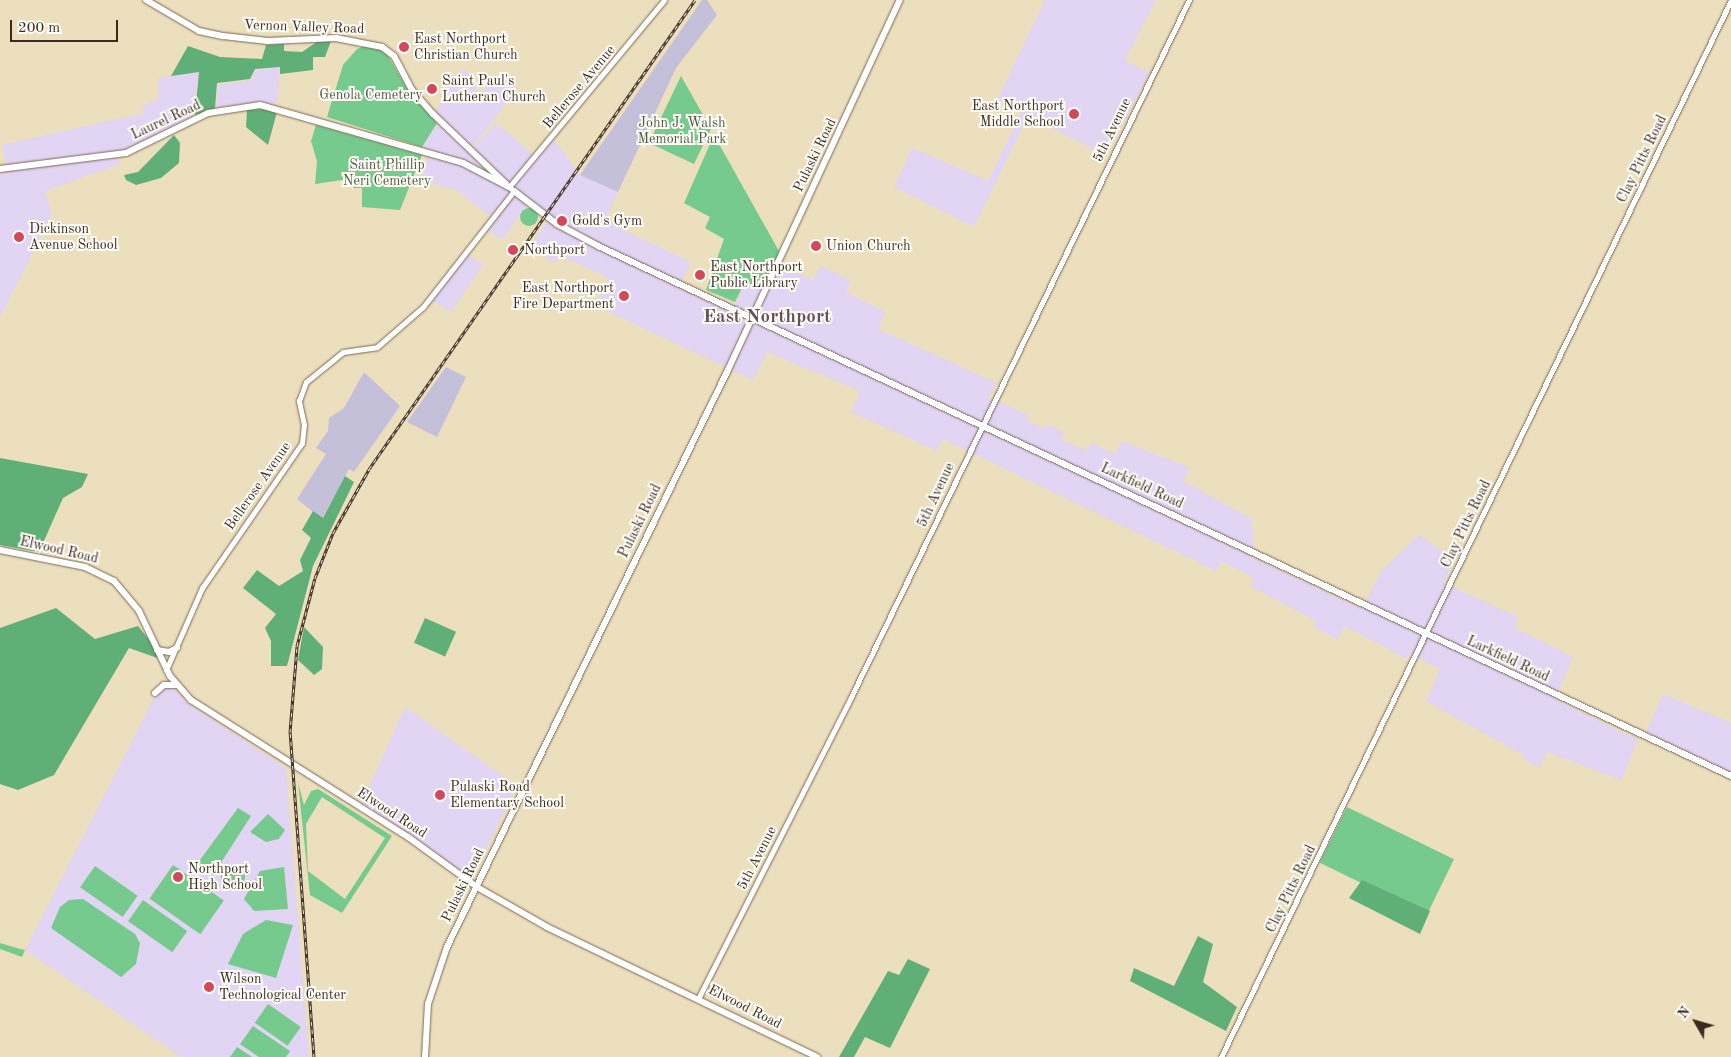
<!DOCTYPE html>
<html>
<head>
<meta charset="utf-8">
<style>
	body { margin:0 }
	#map { position:relative; width:1731px; height:1057px; overflow:hidden; background:#ecdfbe; font-family:"Old Standard TT",serif }
	div>[style] { position:absolute }
	.built>* { inset:0; background:#e2d4f3 }
	.industrial>* { inset:0; background:#c5c0da }
	.green>* { inset:0; background:#76ca8d; transform-origin:0 0 }
	.round { border-radius:50% }
	.forest>* { inset:0; background:#60ae78; transform-origin:0 0 }
	.roads { filter:drop-shadow(0 0 1px #796956) drop-shadow(0 0 1px #796956) }
	.minor>* { height:5px; margin:-2.5px; padding:0 2.5px; transform-origin:2.5px; border-radius:2.5px; background:#fff }
	.major>* { height:6px; margin:-3px; padding:0 3px; transform-origin:3px; border-radius:3px; background:#fff }
	.rail>* { height:3px; margin-top:-1.5px; transform-origin:0; background:repeating-linear-gradient(90deg,#fdfcf7 0 4px,#3b2a1e 0 8px); box-sizing:border-box; border-block:1px solid #3b2a1e }
	.dots>* { width:14px; height:14px; translate:-50% -50%; box-sizing:border-box; border:2px solid #fdfcf7; border-radius:50% }
	span { translate:-50% -50%; white-space:nowrap; text-align:center; line-height:1.15; -webkit-text-stroke:4px #fdfcf7; paint-order:stroke }
	.street-label { font-size:14px; color:#3b2a1e }
	.poi-label { font-size:14px; color:#3b2a1e }
	.left { translate:0 -50%; text-align:left }
	.right { translate:-100% -50%; text-align:right }
	.park-label { font-size:14px; color:#4d5a3f }
	.district-label { font-size:19px; color:#685058; font-weight:700 }
	.north { position:absolute; left:1671px; top:997px; width:50px; height:50px; -webkit-text-stroke:4px #fdfcf7; paint-order:stroke; rotate:308deg; font-size:14px; font-weight:700; line-height:20px; text-align:center; color:#3b2a1e }
	.north::after { content:''; display:block; margin:auto; width:18px; height:22px; background:#3b2a1e; clip-path:polygon(50% 0,100% 100%,50% 72%,0 100%) }
	.scale { position:absolute; left:10px; top:20px; width:108px; height:22px; box-sizing:border-box; border:2px solid #3b2a1e; border-top:0; padding-left:6px; font-size:15px; line-height:18px; white-space:nowrap; color:#3b2a1e; -webkit-text-stroke:4px #fdfcf7; paint-order:stroke }
</style>
</head>
<body>
<div id="map">
	<div class="built">
		<i style="clip-path:polygon(1045px 0,1156px 0,1125px 60px,1149px 73px,1106px 155px,1028px 116px,974px 227px,894px 187px,912px 148px,988px 181px,1021px 113px,997px 100px)"></i>
		<i style="clip-path:polygon(280px 68px,277px 103px,216px 107px,218px 85px,251px 80px,255px 70px)"></i>
		<i style="clip-path:polygon(466px 70px,479px 93px,502px 77px,517px 89px,472px 148px,436px 114px,451px 77px)"></i>
		<i style="clip-path:polygon(199px 72px,192px 124px,118px 158px,120px 164px,45px 191px,52px 214px,0 317px,0 173px,8px 171px,2px 145px,144px 113px,142px 106px,158px 99px,158px 78px)"></i>
		<i style="clip-path:polygon(437px 123px,470px 152px,496px 123px,537px 158px,553px 138px,580px 175px,618px 192px,605px 221px,691px 262px,679px 288px,731px 312px,745px 282px,769px 291px,781px 265px,813px 280px,821px 266px,851px 281px,846px 292px,885px 312px,878px 329px,997px 383px,989px 398px,1029px 415px,1026px 420px,1045px 429px,1048px 424px,1064px 432px,1061px 439px,1087px 451px,1091px 443px,1115px 454px,1122px 441px,1190px 468px,1183px 481px,1252px 519px,1254px 546px,1249px 556px,1362px 609px,1382px 570px,1419px 535px,1454px 559px,1444px 583px,1518px 617px,1515px 628px,1573px 657px,1555px 699px,1638px 740px,1621px 780px,1547px 752px,1539px 767px,1525px 760px,1525px 756px,1426px 701px,1440px 669px,1409px 653px,1407px 659px,1344px 626px,1338px 640px,1314px 627px,1316px 621px,1250px 586px,1254px 578px,1221px 561px,1216px 571px,943px 439px,937px 451px,851px 412px,860px 391px,767px 352px,753px 380px,596px 306px,608px 278px,559px 255px,555px 263px,529px 247px,550px 218px,529px 203px,502px 240px,488px 230px,495px 220px,456px 190px,421px 180px,428px 155px,422px 147px)"></i>
		<i style="clip-path:polygon(468px 255px,483px 265px,451px 312px,432px 300px)"></i>
		<i style="clip-path:polygon(171px 685px,188px 704px,286px 768px,309px 1057px,181px 1057px,25px 950px,156px 694px)"></i>
		<i style="clip-path:polygon(1663px 694px,1731px 723px,1731px 773px,1646px 732px)"></i>
		<i style="clip-path:polygon(405px 707px,517px 786px,474px 874px,466px 874px,362px 803px)"></i>
	</div>
	<div class="industrial">
		<i style="clip-path:polygon(702px 0,707px 0,717px 15px,676px 68px,618px 192px,580px 175px)"></i>
		<i style="clip-path:polygon(446px 367px,466px 377px,437px 437px,407px 422px)"></i>
		<i style="clip-path:polygon(364px 372px,400px 406px,354px 472px,349px 469px,322px 519px,297px 499px,326px 454px,316px 448px,328px 431px,329px 418px,344px 408px)"></i>
	</div>
	<div class="green">
		<i style="clip-path:polygon(369px 44px,385px 51px,408px 90px,437px 123px,422px 147px,327px 117px,343px 65px,357px 49px)"></i>
		<i style="clip-path:polygon(681px 76px,711px 129px,694px 164px,649px 143px)"></i>
		<i style="clip-path:polygon(316px 125px,422px 155px,400px 210px,362px 207px,362px 188px,352px 188px,349px 179px,315px 184px,317px 161px,311px 141px)"></i>
		<i style="clip-path:polygon(714px 135px,780px 253px,762px 288px,745px 282px,735px 302px,706px 290px,724px 239px,705px 228px,710px 217px,684px 203px)"></i>
		<i class="round" style="left:520px;top:208px;width:18px;height:18px"></i>
		<i style="clip-path:polygon(evenodd,298px 783px,304px 805px,311px 791px,318px 789px,392px 836px,342px 913px,310px 895px,298px 783px,322px 797px,385px 838px,345px 899px,308px 871px,306px 824px,322px 797px)"></i>
		<i style="left:1347px;top:807px;width:119px;height:62px;rotate:26deg"></i>
		<i style="clip-path:polygon(238px 808px,251px 816px,213px 875px,197px 864px)"></i>
		<i style="clip-path:polygon(268px 814px,285px 830px,279px 839px,266px 842px,250px 832px)"></i>
		<i class="round" style="left:221px;top:865px;width:24px;height:24px"></i>
		<i style="left:173px;top:865px;width:62px;height:41px;rotate:35deg"></i>
		<i style="left:95px;top:866px;width:52px;height:26px;rotate:35deg"></i>
		<i style="clip-path:polygon(284px 867px,288px 909px,254px 911px,244px 899px,260px 871px)"></i>
		<i style="clip-path:polygon(83px 899px,135px 934px,140px 943px,136px 964px,121px 977px,51px 928px,60px 907px,69px 900px)"></i>
		<i style="left:143px;top:900px;width:54px;height:26px;rotate:35deg"></i>
		<i style="clip-path:polygon(266px 920px,293px 925px,276px 978px,228px 964px,243px 934px)"></i>
		<i style="clip-path:polygon(0 943px,20px 949px,25px 950px,22px 957px,0 949px)"></i>
		<i style="left:268px;top:1004px;width:40px;height:23px;rotate:35deg"></i>
		<i style="clip-path:polygon(253px 1026px,290px 1051px,286px 1057px,259px 1057px,240px 1044px)"></i>
		<i style="clip-path:polygon(237px 1047px,252px 1057px,230px 1057px)"></i>
	</div>
	<div class="forest">
		<i style="clip-path:polygon(318px 41px,331px 41px,325px 57px,313px 57px,313px 70px,280px 74px,280px 67px,255px 69px,250px 79px,217px 83px,215px 108px,195px 115px,199px 72px,171px 76px,188px 46px,220px 57px,262px 59px,266px 45px,284px 44px,284px 51px,302px 52px)"></i>
		<i style="clip-path:polygon(264px 109px,277px 112px,268px 145px,246px 127px,247px 110px)"></i>
		<i style="clip-path:polygon(174px 135px,180px 143px,179px 163px,161px 178px,136px 185px,126px 180px,124px 175px,138px 172px)"></i>
		<i style="clip-path:polygon(0 458px,88px 474px,82px 487px,63px 498px,39px 552px,0 545px)"></i>
		<i style="clip-path:polygon(345px 476px,354px 482px,313px 566px,287px 666px,271px 666px,271px 641px,265px 628px,276px 614px,243px 588px,257px 570px,279px 586px,303px 571px,300px 560px,311px 538px,302px 530px,313px 511px,323px 518px)"></i>
		<i style="clip-path:polygon(56px 608px,95px 639px,138px 626px,166px 661px,129px 648px,54px 775px,18px 790px,0 784px,0 628px)"></i>
		<i style="left:425px;top:618px;width:34px;height:27px;rotate:24deg"></i>
		<i style="clip-path:polygon(304px 627px,323px 647px,322px 669px,314px 675px,298px 660px)"></i>
		<i style="clip-path:polygon(1362px 880px,1430px 911px,1420px 934px,1349px 898px)"></i>
		<i style="clip-path:polygon(1198px 936px,1213px 944px,1203px 982px,1237px 1007px,1226px 1031px,1130px 981px,1134px 968px,1174px 986px)"></i>
		<i style="clip-path:polygon(908px 959px,930px 969px,890px 1048px,865px 1037px,854px 1057px,839px 1057px,888px 971px,899px 975px)"></i>
	</div>
	<div class="roads">
		<div class="minor">
			<i style="left:166px;top:670px;width:90px;rotate:-66.3deg"></i>
			<i style="left:202px;top:588px;width:176px;rotate:-55.4deg"></i>
			<i style="left:302px;top:443px;width:18px;rotate:-84deg"></i>
			<i style="left:304px;top:425px;width:25px;rotate:-102deg"></i>
			<i style="left:299px;top:401px;width:20px;rotate:-70deg"></i>
			<i style="left:306px;top:382px;width:48px;rotate:-39deg"></i>
			<i style="left:343px;top:352px;width:34px;rotate:-8deg"></i>
			<i style="left:377px;top:347px;width:61px;rotate:-41deg"></i>
			<i style="left:423px;top:307px;width:147px;rotate:-51.9deg"></i>
			<i style="left:514px;top:191px;width:6px;rotate:-141deg"></i>
			<i style="left:509px;top:187px;width:243px;rotate:-50.3deg"></i>
			<i style="left:699px;top:997px;width:336px;rotate:-63.1deg"></i>
			<i style="left:851px;top:697px;width:775px;rotate:-64.13deg"></i>
			<i style="left:1221px;top:1057px;width:1174px;rotate:-64.24deg"></i>
		</div>
		<div class="major">
			<i style="left:146px;top:0;width:61px;rotate:30.3deg"></i>
			<i style="left:199px;top:31px;width:25px;rotate:12deg"></i>
			<i style="left:223px;top:36px;width:45px;rotate:6.3deg"></i>
			<i style="left:268px;top:41px;width:68px;rotate:-2.5deg"></i>
			<i style="left:336px;top:38px;width:47px;rotate:11.1deg"></i>
			<i style="left:382px;top:47px;width:15px;rotate:37deg"></i>
			<i style="left:394px;top:56px;width:38px;rotate:62deg"></i>
			<i style="left:412px;top:90px;width:32px;rotate:49deg"></i>
			<i style="left:433px;top:114px;width:101px;rotate:43.8deg"></i>
			<i style="left:0;top:169px;width:127px;rotate:-7.2deg"></i>
			<i style="left:126px;top:153px;width:91px;rotate:-26deg"></i>
			<i style="left:208px;top:113px;width:53px;rotate:-8.7deg"></i>
			<i style="left:260px;top:105px;width:211px;rotate:15.9deg"></i>
			<i style="left:463px;top:163px;width:52px;rotate:27.6deg"></i>
			<i style="left:514px;top:191px;width:54px;rotate:37.5deg"></i>
			<i style="left:557px;top:224px;width:47px;rotate:28.2deg"></i>
			<i style="left:598px;top:246px;width:1251px;rotate:25.07deg"></i>
			<i style="left:0;top:550px;width:87px;rotate:11.3deg"></i>
			<i style="left:85px;top:567px;width:32px;rotate:26deg"></i>
			<i style="left:114px;top:581px;width:39px;rotate:50deg"></i>
			<i style="left:139px;top:611px;width:72px;rotate:64.5deg"></i>
			<i style="left:170px;top:676px;width:32px;rotate:49deg"></i>
			<i style="left:191px;top:700px;width:257px;rotate:32.3deg"></i>
			<i style="left:408px;top:837px;width:85px;rotate:35.9deg"></i>
			<i style="left:477px;top:887px;width:81px;rotate:29.7deg"></i>
			<i style="left:547px;top:927px;width:300px;rotate:25.7deg"></i>
			<i style="left:157px;top:650px;width:12px;rotate:9deg"></i>
			<i style="left:169px;top:652px;width:9px;rotate:-27deg"></i>
			<i style="left:155px;top:693px;width:12px;rotate:-42deg"></i>
			<i style="left:164px;top:685px;width:13px"></i>
			<i style="left:425px;top:1057px;width:53px;rotate:-86.8deg"></i>
			<i style="left:428px;top:1004px;width:60px;rotate:-71.6deg"></i>
			<i style="left:447px;top:947px;width:640px;rotate:-64.04deg"></i>
			<i style="left:727px;top:372px;width:410px;rotate:-65.1deg"></i>
		</div>
	</div>
	<div class="rail">
		<i style="left:314px;top:1057px;width:326px;rotate:-94.2deg"></i>
		<i style="left:290px;top:732px;width:86px;rotate:-85.3deg"></i>
		<i style="left:297px;top:646px;width:70px;rotate:-75.2deg"></i>
		<i style="left:315px;top:578px;width:48px;rotate:-68.2deg"></i>
		<i style="left:333px;top:533px;width:73px;rotate:-60.6deg"></i>
		<i style="left:369px;top:469px;width:571px;rotate:-55.2deg"></i>
	</div>
	<div class="dots">
		<i style="left:404px;top:47px;background:#d1495b"></i>
		<i style="left:432px;top:89px;background:#d1495b"></i>
		<i style="left:1074px;top:114px;background:#d1495b"></i>
		<i style="left:562px;top:221px;background:#d1495b"></i>
		<i style="left:19px;top:237px;background:#d1495b"></i>
		<i style="left:816px;top:246px;background:#d1495b"></i>
		<i style="left:513px;top:250px;background:#d1495b"></i>
		<i style="left:700px;top:275px;background:#d1495b"></i>
		<i style="left:624px;top:296px;background:#d1495b"></i>
		<i style="left:440px;top:795px;background:#d1495b"></i>
		<i style="left:178px;top:877px;background:#d1495b"></i>
		<i style="left:209px;top:987px;background:#d1495b"></i>
	</div>
	<div class="street-label">
		<span style="left:304px;top:27px;rotate:2deg">Vernon Valley Road</span>
		<span style="left:579px;top:87px;rotate:-50deg">Bellerose Avenue</span>
		<span style="left:166px;top:120px;rotate:-25deg">Laurel Road</span>
		<span style="left:1112px;top:130px;rotate:-64deg">5th Avenue</span>
		<span style="left:815px;top:155px;rotate:-64deg">Pulaski Road</span>
		<span style="left:1642px;top:159px;rotate:-64deg">Clay Pitts Road</span>
		<span style="left:258px;top:486px;rotate:-55deg">Bellerose Avenue</span>
		<span style="left:1142px;top:486px;rotate:25deg">Larkfield Road</span>
		<span style="left:936px;top:495px;rotate:-65deg">5th Avenue</span>
		<span style="left:640px;top:521px;rotate:-64deg">Pulaski Road</span>
		<span style="left:1466px;top:524px;rotate:-64deg">Clay Pitts Road</span>
		<span style="left:59px;top:550px;rotate:13deg">Elwood Road</span>
		<span style="left:1508px;top:659px;rotate:25deg">Larkfield Road</span>
		<span style="left:392px;top:813px;rotate:33deg">Elwood Road</span>
		<span style="left:757px;top:858px;rotate:-63deg">5th Avenue</span>
		<span style="left:463px;top:885px;rotate:-64deg">Pulaski Road</span>
		<span style="left:1291px;top:889px;rotate:-64deg">Clay Pitts Road</span>
		<span style="left:745px;top:1007px;rotate:27deg">Elwood Road</span>
	</div>
	<div class="poi-label">
		<span class="left" style="left:414px;top:47px">East Northport<br>Christian Church</span>
		<span class="left" style="left:442px;top:89px">Saint Paul's<br>Lutheran Church</span>
		<span class="right" style="left:1064px;top:114px">East Northport<br>Middle School</span>
		<span class="left" style="left:572px;top:221px">Gold's Gym</span>
		<span class="left" style="left:29px;top:237px">Dickinson<br>Avenue School</span>
		<span class="left" style="left:826px;top:246px">Union Church</span>
		<span class="left" style="left:524px;top:250px">Northport</span>
		<span class="left" style="left:710px;top:275px">East Northport<br>Public Library</span>
		<span class="right" style="left:614px;top:296px">East Northport<br>Fire Department</span>
		<span class="left" style="left:450px;top:795px">Pulaski Road<br>Elementary School</span>
		<span class="left" style="left:188px;top:877px">Northport<br>High School</span>
		<span class="left" style="left:219px;top:987px">Wilson<br>Technological Center</span>
	</div>
	<div class="park-label">
		<span style="left:371px;top:95px">Genola Cemetery</span>
		<span style="left:682px;top:131px">John J. Walsh<br>Memorial Park</span>
		<span style="left:387px;top:173px">Saint Phillip<br>Neri Cemetery</span>
	</div>
	<div class="district-label">
		<span style="left:767px;top:318px">East Northport</span>
	</div>
	<div class="north">N</div>
	<div class="scale">200 m</div>
</div>
</body>
</html>
